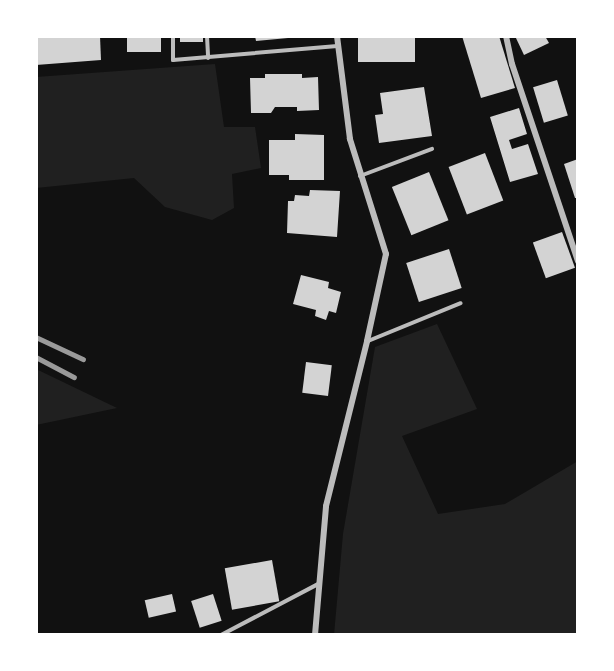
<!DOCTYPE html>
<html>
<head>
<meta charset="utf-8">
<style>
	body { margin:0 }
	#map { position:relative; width:614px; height:671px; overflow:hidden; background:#111; font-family:Barlow,sans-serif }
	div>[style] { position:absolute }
	.green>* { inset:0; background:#202020 }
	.building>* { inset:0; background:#d3d3d3; transform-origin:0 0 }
	.service>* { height:4px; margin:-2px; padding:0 2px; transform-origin:2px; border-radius:2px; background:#bcbcbc }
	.minor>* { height:6px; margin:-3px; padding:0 3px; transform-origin:3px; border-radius:3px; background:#bcbcbc }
	.rail>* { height:4.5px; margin:-2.25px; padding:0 2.25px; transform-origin:2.25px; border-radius:2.25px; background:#9a9a9a }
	span { translate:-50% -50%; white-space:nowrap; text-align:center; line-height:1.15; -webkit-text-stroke:6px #fff; paint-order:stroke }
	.frame { position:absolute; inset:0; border:38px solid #fff; pointer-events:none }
</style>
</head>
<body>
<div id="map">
	<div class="green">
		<i style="clip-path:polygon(215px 64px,224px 127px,255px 127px,261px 168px,232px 174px,234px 208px,212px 220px,165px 207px,134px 178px,36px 188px,36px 77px)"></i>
		<i style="clip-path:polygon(437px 324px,477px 409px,402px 436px,438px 514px,505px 504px,578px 461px,578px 635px,334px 635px,343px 534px,375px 347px)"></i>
		<i style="clip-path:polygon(36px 369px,117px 408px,36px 425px)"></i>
	</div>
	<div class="building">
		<i style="clip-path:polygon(36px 36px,100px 36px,101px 60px,36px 65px)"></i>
		<i style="left:127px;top:36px;width:34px;height:16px"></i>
		<i style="left:180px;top:36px;width:23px;height:6px"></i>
		<i style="clip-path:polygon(255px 36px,288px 36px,288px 38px,256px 41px)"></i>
		<i style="left:358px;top:36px;width:57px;height:26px"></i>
		<i style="clip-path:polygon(462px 36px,499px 36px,515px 88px,481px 98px)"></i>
		<i style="clip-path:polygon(515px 36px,545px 36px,549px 43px,524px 55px)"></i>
		<i style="clip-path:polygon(265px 74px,302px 74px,302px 78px,318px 77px,319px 110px,297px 111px,297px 107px,275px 107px,271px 113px,251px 113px,250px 78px,265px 78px)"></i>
		<i style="left:557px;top:80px;width:37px;height:25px;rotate:73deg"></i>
		<i style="clip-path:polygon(424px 87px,432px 136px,379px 143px,375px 115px,383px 114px,380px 93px)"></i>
		<i style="clip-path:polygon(519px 108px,527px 134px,509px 140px,512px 149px,528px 144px,538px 174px,510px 182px,490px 117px)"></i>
		<i style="clip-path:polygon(295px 134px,324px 135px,324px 180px,289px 180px,289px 175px,269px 175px,269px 140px,295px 140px)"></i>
		<i style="left:485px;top:153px;width:51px;height:39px;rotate:69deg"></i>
		<i style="clip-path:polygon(578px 159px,578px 198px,575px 198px,564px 164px)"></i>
		<i style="left:429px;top:172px;width:52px;height:40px;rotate:68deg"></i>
		<i style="clip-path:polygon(310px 190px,340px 191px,337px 237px,287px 233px,288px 201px,294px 201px,295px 195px,309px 196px)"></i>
		<i style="left:562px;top:232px;width:38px;height:31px;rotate:70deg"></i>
		<i style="left:449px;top:249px;width:41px;height:45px;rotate:72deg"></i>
		<i style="clip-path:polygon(301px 275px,329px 282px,328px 288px,341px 292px,336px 313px,329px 311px,326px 320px,315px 316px,316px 310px,293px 304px)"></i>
		<i style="left:306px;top:362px;width:26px;height:31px;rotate:7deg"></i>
		<i style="left:272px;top:560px;width:42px;height:48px;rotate:80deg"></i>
		<i style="left:172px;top:594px;width:18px;height:28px;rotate:77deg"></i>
		<i style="left:213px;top:594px;width:28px;height:23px;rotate:72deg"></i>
	</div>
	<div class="service">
		<i style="left:173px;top:36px;width:24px;rotate:90deg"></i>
		<i style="left:173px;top:60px;width:165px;rotate:-4.9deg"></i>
		<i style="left:207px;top:36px;width:22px;rotate:87deg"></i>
		<i style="left:360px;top:176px;width:77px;rotate:-20.6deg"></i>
		<i style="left:368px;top:341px;width:100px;rotate:-22.2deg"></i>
		<i style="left:221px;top:635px;width:110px;rotate:-27.7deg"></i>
	</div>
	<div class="minor">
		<i style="left:506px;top:36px;width:29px;rotate:78deg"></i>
		<i style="left:512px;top:64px;width:208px;rotate:71.5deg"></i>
		<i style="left:315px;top:635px;width:129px;rotate:-85.1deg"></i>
		<i style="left:326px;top:506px;width:170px;rotate:-76deg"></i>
		<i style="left:367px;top:341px;width:89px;rotate:-77.7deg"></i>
		<i style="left:386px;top:254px;width:121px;rotate:-107.4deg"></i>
		<i style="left:350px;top:139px;width:104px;rotate:-97.2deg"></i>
	</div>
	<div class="rail">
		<i style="left:36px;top:337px;width:52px;rotate:25.1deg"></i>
		<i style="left:36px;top:357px;width:43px;rotate:27.8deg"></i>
	</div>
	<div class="frame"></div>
</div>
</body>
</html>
